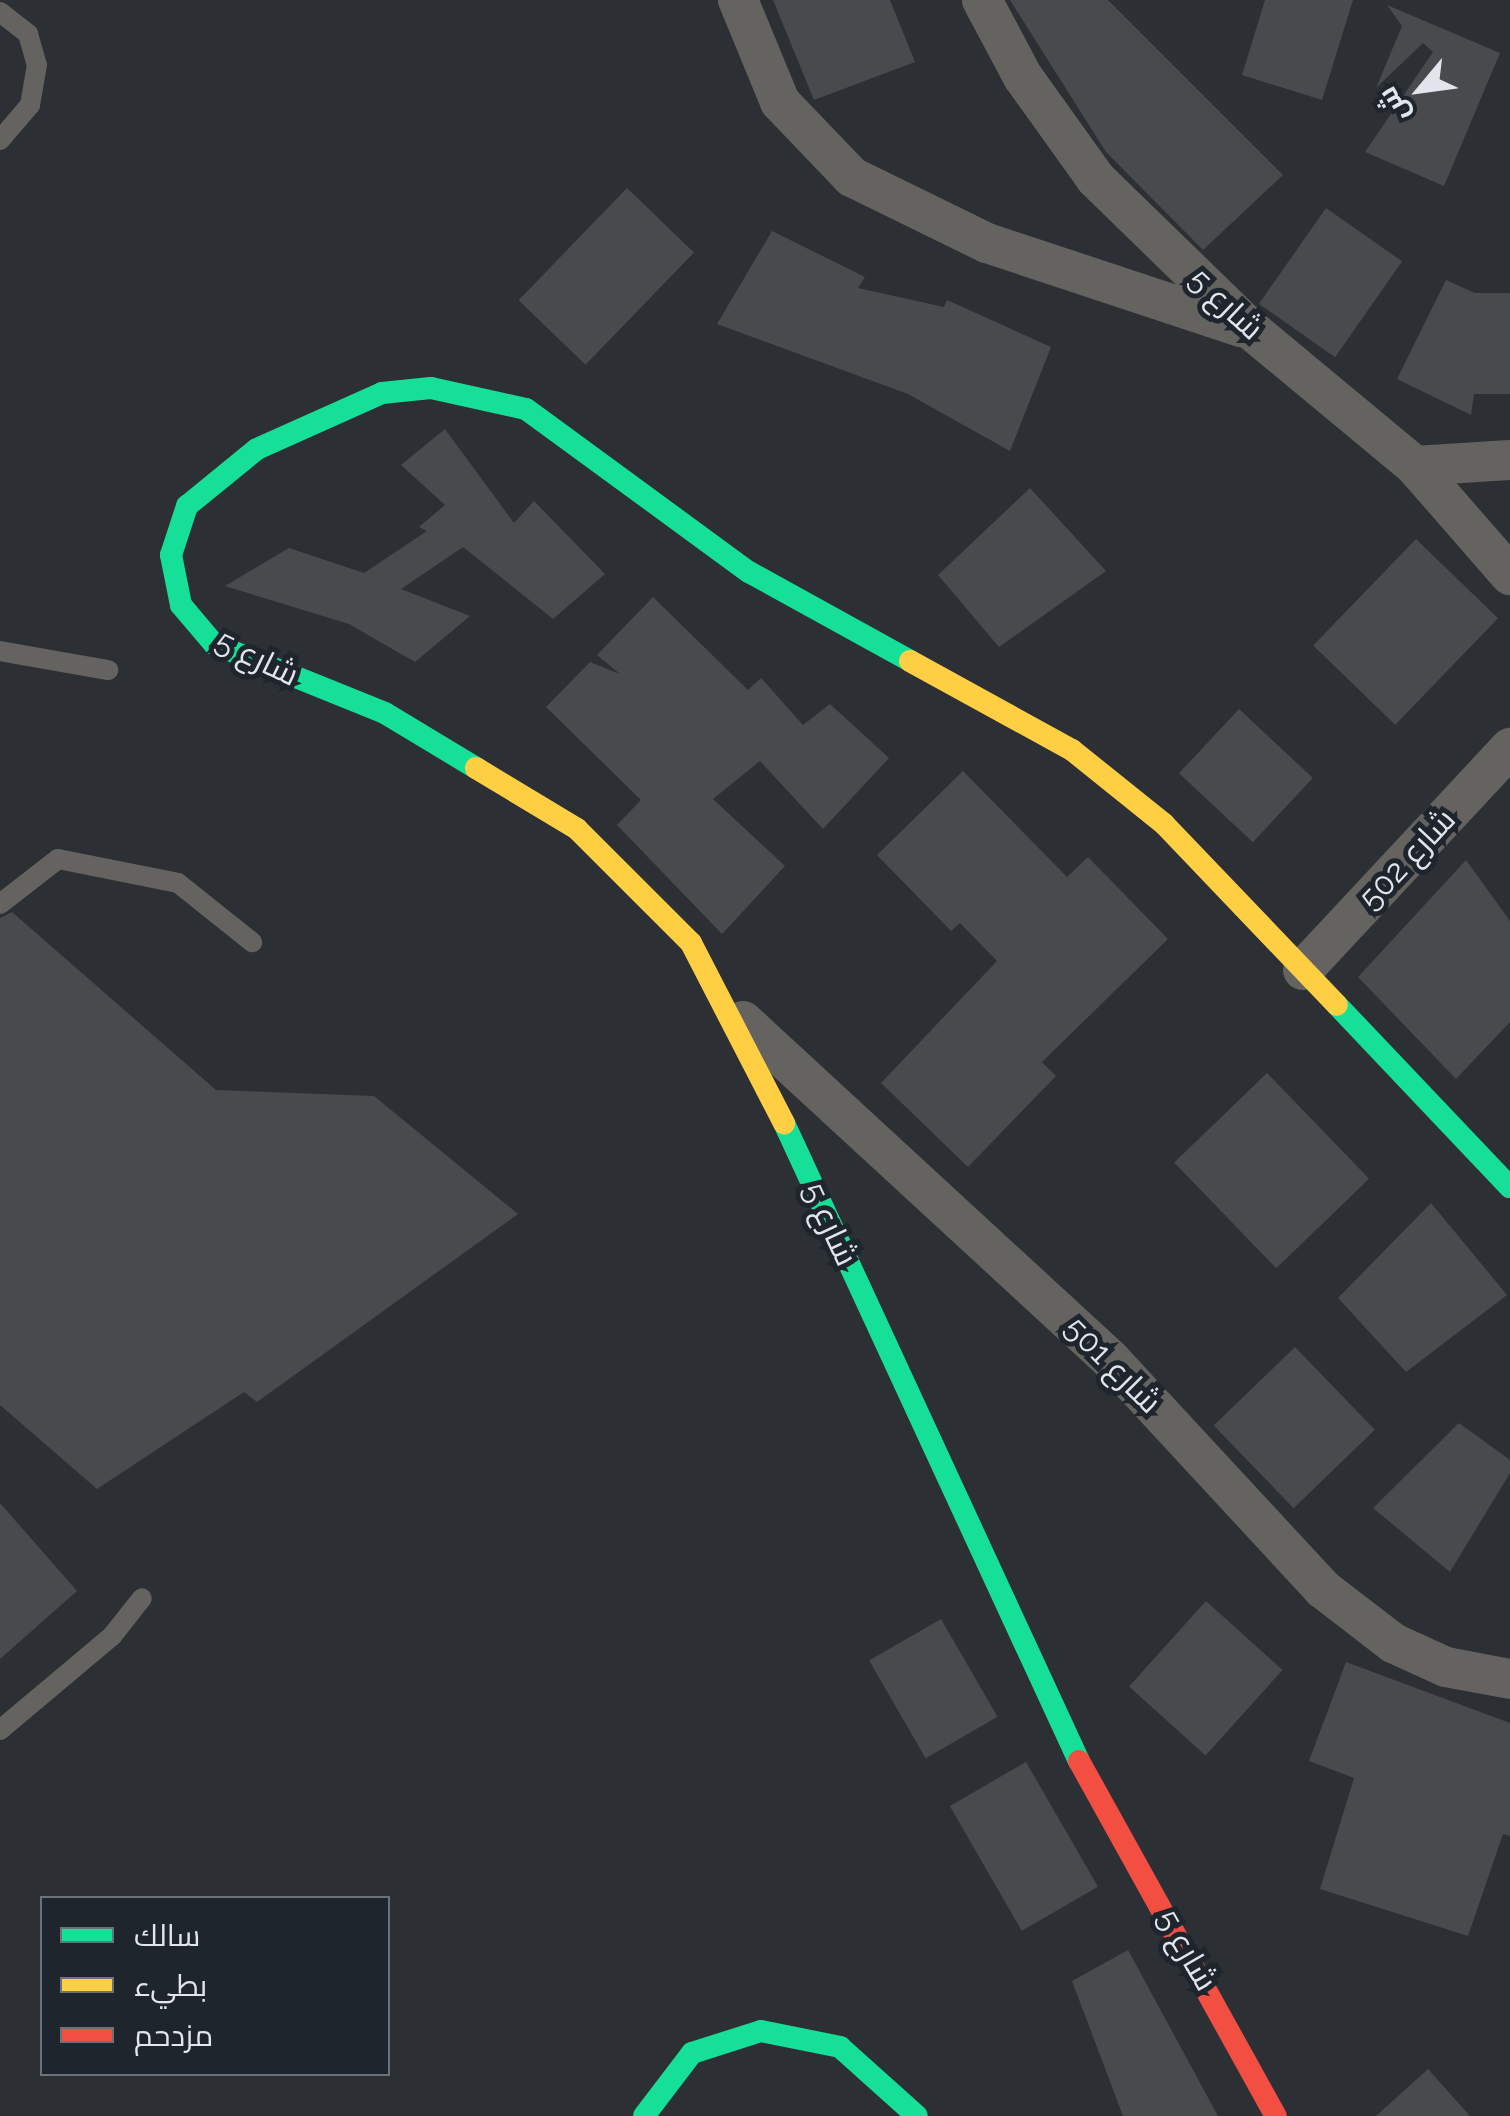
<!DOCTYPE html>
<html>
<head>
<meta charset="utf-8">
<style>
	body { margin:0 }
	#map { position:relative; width:1510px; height:2116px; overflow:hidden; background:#2c2f34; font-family:Raleway,Cairo,sans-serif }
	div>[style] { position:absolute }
	.building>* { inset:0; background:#484a4e; transform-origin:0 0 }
	.lane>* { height:20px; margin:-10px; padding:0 10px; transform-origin:10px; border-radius:10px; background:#646360 }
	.street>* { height:40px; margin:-20px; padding:0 20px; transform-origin:20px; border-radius:20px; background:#646360 }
	.fast>* { height:22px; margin:-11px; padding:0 11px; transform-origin:11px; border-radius:11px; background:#16e098 }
	.slow>* { height:22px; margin:-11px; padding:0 11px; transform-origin:11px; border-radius:11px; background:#ffcf43 }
	.jam>* { height:22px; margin:-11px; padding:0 11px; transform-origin:11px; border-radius:11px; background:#f24e42 }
	span { translate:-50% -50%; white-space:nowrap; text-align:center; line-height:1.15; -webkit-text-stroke:10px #1e252d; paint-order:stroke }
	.street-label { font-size:32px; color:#e2e6ec }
	.legend { position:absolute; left:40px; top:1896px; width:350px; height:180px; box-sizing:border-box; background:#1e252d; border:2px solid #6c7279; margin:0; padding:12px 18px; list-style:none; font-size:30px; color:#e2e6ec }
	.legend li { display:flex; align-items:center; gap:20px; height:50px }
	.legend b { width:50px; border:2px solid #6c7279 }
	.north { position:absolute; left:1370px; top:40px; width:100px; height:100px; -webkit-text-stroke:8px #1e252d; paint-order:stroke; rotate:241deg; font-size:28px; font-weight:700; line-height:40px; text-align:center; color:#e2e6ec }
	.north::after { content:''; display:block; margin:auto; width:35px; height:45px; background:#e2e6ec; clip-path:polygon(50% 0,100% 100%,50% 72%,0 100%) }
</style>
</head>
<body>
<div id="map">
	<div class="building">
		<i style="clip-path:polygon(773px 0,890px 0,915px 62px,814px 100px)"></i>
		<i style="clip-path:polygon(1010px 0,1108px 0,1283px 175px,1203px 250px,1106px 152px)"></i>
		<i style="clip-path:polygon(1265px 0,1353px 0,1322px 100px,1242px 75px)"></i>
		<i style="clip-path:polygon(1387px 5px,1500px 53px,1444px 186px,1365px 152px,1433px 52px,1423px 43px,1376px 88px,1402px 26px)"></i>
		<i style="left:627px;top:188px;width:93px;height:156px;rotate:44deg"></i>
		<i style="left:1326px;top:208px;width:93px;height:117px;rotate:35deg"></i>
		<i style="clip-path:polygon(772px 231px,865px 277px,858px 288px,944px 307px,947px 300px,1051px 347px,1010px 451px,908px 394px,717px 324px)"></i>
		<i style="clip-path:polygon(1446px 280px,1475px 293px,1510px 293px,1510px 394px,1474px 394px,1471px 415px,1397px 379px)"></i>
		<i style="clip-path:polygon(445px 429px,514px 523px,534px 501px,605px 574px,553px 619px,463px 547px,401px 589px,470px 616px,415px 662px,349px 624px,225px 586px,289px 548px,364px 573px,427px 531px,419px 527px,445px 505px,401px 465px)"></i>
		<i style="clip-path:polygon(1030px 488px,1106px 571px,999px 647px,938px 575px)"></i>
		<i style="left:1416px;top:539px;width:114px;height:148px;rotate:44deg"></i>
		<i style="clip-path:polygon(653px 597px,748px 690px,761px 678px,803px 725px,830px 704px,889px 758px,823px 829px,760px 761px,713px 799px,785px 866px,722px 934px,617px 825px,641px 800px,546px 707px,590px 662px,620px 674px,597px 655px)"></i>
		<i style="left:1239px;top:709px;width:101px;height:88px;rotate:43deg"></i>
		<i style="clip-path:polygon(963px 771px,1067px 877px,1088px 857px,1168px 939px,1042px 1062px,1056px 1076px,968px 1167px,881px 1083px,997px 961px,960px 923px,951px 931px,877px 855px)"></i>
		<i style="clip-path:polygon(1466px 860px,1510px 921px,1510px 1022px,1456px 1079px,1358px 977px)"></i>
		<i style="clip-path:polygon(12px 912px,216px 1090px,374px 1096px,518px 1214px,257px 1402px,244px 1392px,97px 1489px,0 1405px,0 918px)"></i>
		<i style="left:1267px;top:1073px;width:147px;height:129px;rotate:46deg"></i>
		<i style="clip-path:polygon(1431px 1203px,1507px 1295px,1406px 1372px,1338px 1298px)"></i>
		<i style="left:1295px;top:1347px;width:115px;height:113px;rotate:46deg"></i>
		<i style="clip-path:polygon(1459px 1423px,1510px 1460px,1510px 1473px,1450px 1572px,1373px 1508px)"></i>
		<i style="clip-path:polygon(0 1503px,77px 1591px,0 1659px)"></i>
		<i style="left:1206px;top:1601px;width:103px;height:115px;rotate:42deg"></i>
		<i style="left:941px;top:1619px;width:113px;height:83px;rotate:60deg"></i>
		<i style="clip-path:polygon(1346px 1662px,1510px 1723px,1510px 1836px,1503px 1834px,1468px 1936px,1320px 1889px,1354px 1778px,1309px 1761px)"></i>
		<i style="left:1026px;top:1762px;width:144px;height:88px;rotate:60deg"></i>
		<i style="clip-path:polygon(1128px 1950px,1218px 2116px,1123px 2116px,1072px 1981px)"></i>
		<i style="clip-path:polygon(1428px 2069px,1470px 2116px,1376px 2116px)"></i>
	</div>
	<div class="lane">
		<i style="left:0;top:12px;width:36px;rotate:38deg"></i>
		<i style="left:28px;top:34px;width:32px;rotate:74deg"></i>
		<i style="left:37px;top:65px;width:41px;rotate:99.9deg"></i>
		<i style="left:30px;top:105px;width:46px;rotate:130.6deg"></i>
		<i style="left:0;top:651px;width:110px;rotate:10deg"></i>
		<i style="left:0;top:904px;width:73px;rotate:-37.8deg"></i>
		<i style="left:58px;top:859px;width:122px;rotate:11.3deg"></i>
		<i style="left:178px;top:883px;width:95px;rotate:38.6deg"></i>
		<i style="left:0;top:1730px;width:146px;rotate:-40deg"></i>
		<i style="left:112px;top:1636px;width:48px;rotate:-51.7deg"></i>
	</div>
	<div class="street">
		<i style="left:738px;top:0;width:110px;rotate:67.6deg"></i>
		<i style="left:780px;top:102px;width:104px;rotate:46.2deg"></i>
		<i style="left:852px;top:177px;width:150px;rotate:26.1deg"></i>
		<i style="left:987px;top:243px;width:268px;rotate:18.3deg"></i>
		<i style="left:982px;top:0;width:87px;rotate:62deg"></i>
		<i style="left:1023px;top:77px;width:125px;rotate:54.4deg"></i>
		<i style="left:1096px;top:179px;width:215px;rotate:44.2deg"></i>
		<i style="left:1250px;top:329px;width:214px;rotate:39.7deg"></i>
		<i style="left:1415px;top:466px;width:145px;rotate:48.9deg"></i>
		<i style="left:1415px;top:466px;width:95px;rotate:-3.6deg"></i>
		<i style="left:1303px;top:970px;width:304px;rotate:-47deg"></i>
		<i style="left:743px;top:1021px;width:500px;rotate:42.65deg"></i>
		<i style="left:1111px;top:1360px;width:312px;rotate:47.2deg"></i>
		<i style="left:1323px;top:1589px;width:88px;rotate:37.6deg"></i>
		<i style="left:1393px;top:1643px;width:58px;rotate:24.4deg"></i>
		<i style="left:1446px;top:1667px;width:65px;rotate:10.6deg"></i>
	</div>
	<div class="fast">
		<i style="left:476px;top:768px;width:106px;rotate:-148.9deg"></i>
		<i style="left:385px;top:713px;width:184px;rotate:-158deg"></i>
		<i style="left:214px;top:644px;width:51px;rotate:-130.2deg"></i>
		<i style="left:181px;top:605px;width:51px;rotate:-101.3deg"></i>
		<i style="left:171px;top:555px;width:52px;rotate:-71.9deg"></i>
		<i style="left:187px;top:506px;width:90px;rotate:-39.2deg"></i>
		<i style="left:257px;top:449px;width:137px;rotate:-24.1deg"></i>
		<i style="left:382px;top:393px;width:49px;rotate:-5.8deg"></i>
		<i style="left:431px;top:388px;width:97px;rotate:12.5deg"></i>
		<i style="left:526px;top:409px;width:276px;rotate:36.2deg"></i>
		<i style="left:749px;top:572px;width:184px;rotate:28.9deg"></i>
		<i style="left:1337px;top:1005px;width:251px;rotate:46.5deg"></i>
		<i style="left:784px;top:1123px;width:703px;rotate:65.19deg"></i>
		<i style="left:644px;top:2116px;width:79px;rotate:-52.7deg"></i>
		<i style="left:692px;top:2053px;width:72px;rotate:-17.7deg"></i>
		<i style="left:761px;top:2031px;width:81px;rotate:11.4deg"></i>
		<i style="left:840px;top:2047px;width:103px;rotate:41.9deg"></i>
	</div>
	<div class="slow">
		<i style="left:910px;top:661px;width:185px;rotate:28.8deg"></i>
		<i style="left:1072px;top:750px;width:118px;rotate:38.8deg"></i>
		<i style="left:1164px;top:824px;width:250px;rotate:46.3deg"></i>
		<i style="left:476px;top:768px;width:118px;rotate:31.1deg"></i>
		<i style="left:577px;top:829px;width:161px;rotate:45deg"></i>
		<i style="left:691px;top:943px;width:203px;rotate:62.7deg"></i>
	</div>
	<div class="jam">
		<i style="left:1079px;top:1761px;width:406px;rotate:61deg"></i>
	</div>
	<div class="street-label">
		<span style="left:1226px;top:304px;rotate:43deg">شارع 5</span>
		<span style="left:257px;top:658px;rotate:26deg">شارع 5</span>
		<span style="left:1407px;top:859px;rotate:-47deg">شارع 502</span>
		<span style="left:830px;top:1224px;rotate:65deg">شارع 5</span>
		<span style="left:1113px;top:1365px;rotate:45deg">شارع 501</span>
		<span style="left:1187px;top:1950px;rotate:60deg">شارع 5</span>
	</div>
	<ul class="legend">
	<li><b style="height:12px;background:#16e098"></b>سالك</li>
	<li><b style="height:12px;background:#ffcf43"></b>بطيء</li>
	<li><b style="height:12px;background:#f24e42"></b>مزدحم</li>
	</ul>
	<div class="north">ش</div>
</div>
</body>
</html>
